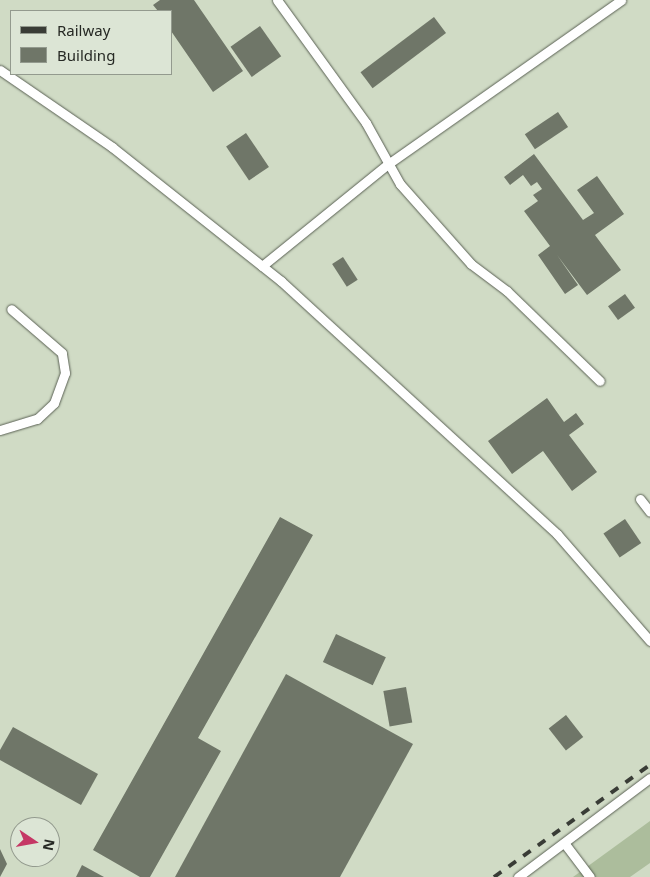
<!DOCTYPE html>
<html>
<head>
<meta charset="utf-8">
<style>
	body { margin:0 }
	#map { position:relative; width:650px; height:877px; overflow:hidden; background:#dce5d5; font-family:"Noto Sans",sans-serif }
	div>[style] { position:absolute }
	.built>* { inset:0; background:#d0dbc5 }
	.water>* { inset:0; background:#acbd9c }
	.building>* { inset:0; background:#6f7668; transform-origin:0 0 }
	.roads { filter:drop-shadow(0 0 1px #5a6154) drop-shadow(0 0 1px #5a6154) }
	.service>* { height:9px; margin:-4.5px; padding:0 4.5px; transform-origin:4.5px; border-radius:4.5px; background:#fff }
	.rail>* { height:4px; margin-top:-2px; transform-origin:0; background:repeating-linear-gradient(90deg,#393c36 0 9px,transparent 0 18px) }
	span { translate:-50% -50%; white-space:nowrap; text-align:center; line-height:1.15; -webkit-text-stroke:5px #dce5d5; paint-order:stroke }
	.legend { position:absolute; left:10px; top:10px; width:162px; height:65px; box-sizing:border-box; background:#dce5d5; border:1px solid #939a8e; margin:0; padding:6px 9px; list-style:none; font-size:15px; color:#262924 }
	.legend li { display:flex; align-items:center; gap:10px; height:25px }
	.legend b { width:25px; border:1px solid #939a8e }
	.north { position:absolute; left:10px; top:817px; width:50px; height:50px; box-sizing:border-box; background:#dce5d5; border:1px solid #939a8e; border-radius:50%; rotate:102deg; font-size:14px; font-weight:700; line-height:20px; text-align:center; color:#262924 }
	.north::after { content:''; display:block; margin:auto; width:18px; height:22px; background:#c53765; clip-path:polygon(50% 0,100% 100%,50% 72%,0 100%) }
</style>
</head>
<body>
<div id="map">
	<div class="built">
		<i style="clip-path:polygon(evenodd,0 0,650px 0,650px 877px,0 877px,0 0,11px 11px,171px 11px,171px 74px,11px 74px,11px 11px,0 0,20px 827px,50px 827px,50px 857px,20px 857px,20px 827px)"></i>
	</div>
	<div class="water">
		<i style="clip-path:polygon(650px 821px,650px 863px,630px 877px,573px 877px)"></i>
	</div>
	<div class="building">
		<i style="clip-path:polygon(160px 0,194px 0,243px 71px,213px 92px,171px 31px,171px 11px,158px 11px,153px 5px)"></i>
		<i style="left:434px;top:17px;width:20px;height:92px;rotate:53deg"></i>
		<i style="left:260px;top:26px;width:37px;height:36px;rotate:55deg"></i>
		<i style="left:558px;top:112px;width:18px;height:40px;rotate:56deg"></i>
		<i style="left:246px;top:133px;width:41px;height:24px;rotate:56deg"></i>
		<i style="clip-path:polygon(534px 154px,583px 220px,594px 213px,577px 190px,597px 176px,624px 214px,595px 235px,621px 270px,587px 295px,557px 255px,578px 285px,565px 294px,538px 255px,550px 246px,524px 211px,538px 201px,533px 195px,542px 189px,537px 182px,531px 186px,523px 175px,510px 185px,504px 177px)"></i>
		<i style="left:343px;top:257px;width:27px;height:13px;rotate:57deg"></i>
		<i style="left:625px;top:294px;width:17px;height:21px;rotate:54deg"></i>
		<i style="clip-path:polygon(547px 398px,564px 422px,576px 413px,584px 424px,569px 435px,597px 472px,572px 491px,543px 451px,512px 474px,488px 441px)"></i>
		<i style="clip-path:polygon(280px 517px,313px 535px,198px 738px,221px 751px,150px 877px,140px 877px,93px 850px)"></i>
		<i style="left:625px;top:519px;width:29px;height:26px;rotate:56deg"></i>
		<i style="left:336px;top:634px;width:55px;height:31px;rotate:25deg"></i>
		<i style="clip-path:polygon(286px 674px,413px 744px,340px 877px,175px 877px)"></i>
		<i style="left:406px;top:687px;width:36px;height:23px;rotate:80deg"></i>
		<i style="left:566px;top:715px;width:28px;height:22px;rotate:52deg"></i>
		<i style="clip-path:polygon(13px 727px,98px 774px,81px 805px,0 760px,0 750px)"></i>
		<i style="clip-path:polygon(0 849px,7px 864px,0 877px)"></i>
		<i style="clip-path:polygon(82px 865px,104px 877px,76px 877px)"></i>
	</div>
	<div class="roads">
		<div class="service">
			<i style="left:277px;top:0;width:152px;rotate:54.1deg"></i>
			<i style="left:366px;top:123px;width:70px;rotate:60.9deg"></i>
			<i style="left:400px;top:184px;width:107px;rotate:48.4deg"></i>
			<i style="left:471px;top:264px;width:45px;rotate:36.9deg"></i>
			<i style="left:507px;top:291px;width:129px;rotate:44.1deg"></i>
			<i style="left:0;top:70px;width:136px;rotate:34.5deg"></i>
			<i style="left:112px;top:147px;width:216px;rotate:38.4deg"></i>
			<i style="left:281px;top:281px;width:374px;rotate:42.5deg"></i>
			<i style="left:557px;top:534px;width:142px;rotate:49deg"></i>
			<i style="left:262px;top:266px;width:162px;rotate:-39deg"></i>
			<i style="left:388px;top:164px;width:285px;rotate:-35.1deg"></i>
			<i style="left:0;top:430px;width:39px;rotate:-17deg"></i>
			<i style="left:37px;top:419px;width:23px;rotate:-43deg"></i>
			<i style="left:54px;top:403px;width:32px;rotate:-70deg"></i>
			<i style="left:65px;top:373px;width:20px;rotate:-99deg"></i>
			<i style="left:62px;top:353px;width:67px;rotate:-139.2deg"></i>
			<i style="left:640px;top:499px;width:16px;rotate:52deg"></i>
			<i style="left:565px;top:844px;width:41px;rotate:52.9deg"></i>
			<i style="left:518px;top:877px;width:165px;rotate:-36.9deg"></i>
		</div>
	</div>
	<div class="rail">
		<i style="left:494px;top:877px;width:192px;rotate:-35.7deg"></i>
	</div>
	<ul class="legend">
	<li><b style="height:6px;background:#393c36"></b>Railway</li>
	<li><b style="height:14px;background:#6f7668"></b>Building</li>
	</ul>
	<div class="north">N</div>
</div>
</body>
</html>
